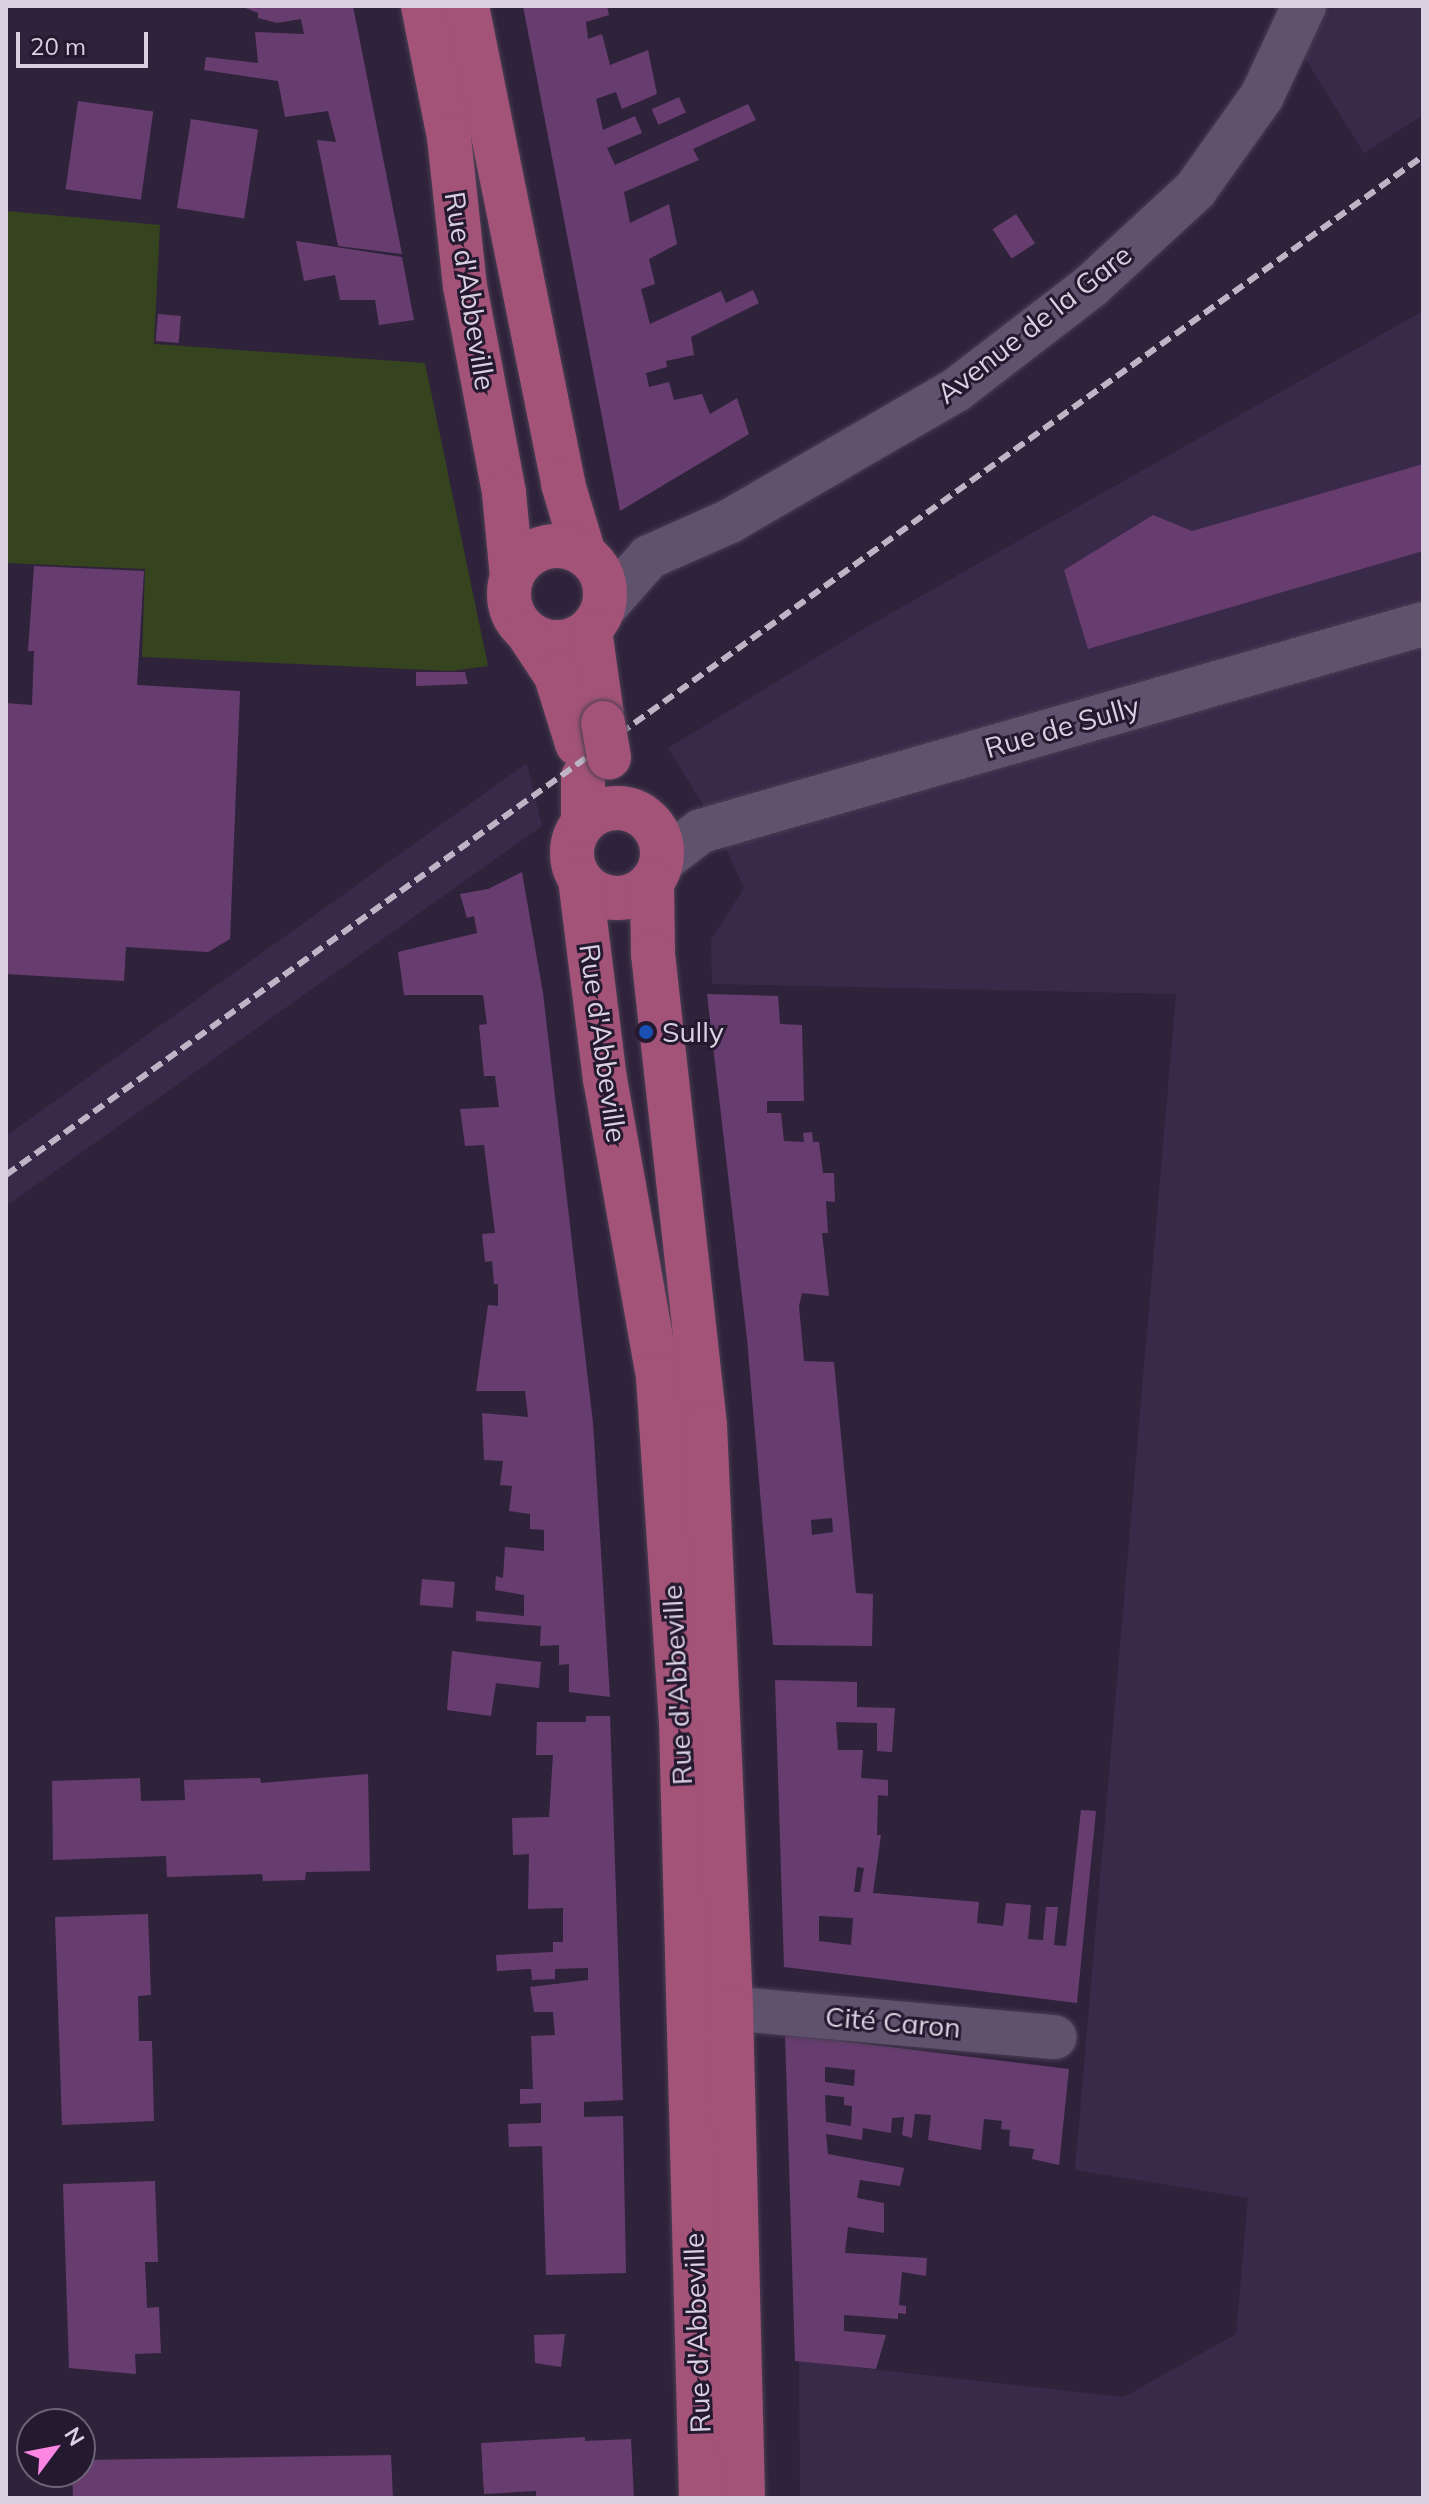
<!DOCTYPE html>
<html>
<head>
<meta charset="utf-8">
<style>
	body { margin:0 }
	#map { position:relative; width:1429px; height:2504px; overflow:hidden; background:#2f233b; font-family:Mulish,sans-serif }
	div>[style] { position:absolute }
	.built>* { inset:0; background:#3a2a49 }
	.green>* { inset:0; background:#35441e }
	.building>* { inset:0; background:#673d6f; transform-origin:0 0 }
	.roads { filter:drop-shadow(0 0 2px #493e53) drop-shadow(0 0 2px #493e53) }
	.minor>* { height:44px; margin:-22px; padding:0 22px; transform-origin:22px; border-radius:22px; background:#60526d }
	.major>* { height:44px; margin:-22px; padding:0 22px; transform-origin:22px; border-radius:22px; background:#a25377 }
	.major>.ring { margin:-22px; padding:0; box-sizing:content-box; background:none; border:44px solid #a25377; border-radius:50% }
	.rail>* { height:6px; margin-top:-3px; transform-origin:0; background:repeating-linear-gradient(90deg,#bdb4c5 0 12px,transparent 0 18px) }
	.bridges { filter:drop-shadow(0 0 2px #493e53) drop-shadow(0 0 2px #493e53) }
	.major-bridge>* { height:44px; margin:-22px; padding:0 22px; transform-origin:22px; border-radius:22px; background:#a25377 }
	.dots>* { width:22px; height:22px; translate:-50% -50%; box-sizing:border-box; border:4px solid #251930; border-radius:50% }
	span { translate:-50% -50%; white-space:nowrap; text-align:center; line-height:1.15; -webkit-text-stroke:6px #251930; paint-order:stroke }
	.street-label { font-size:28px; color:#d9d1e1 }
	.poi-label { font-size:28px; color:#d9d1e1 }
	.left { translate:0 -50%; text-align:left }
	.frame { position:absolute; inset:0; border:8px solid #d9d1e1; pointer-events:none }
	.north { position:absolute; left:16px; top:2408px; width:80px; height:80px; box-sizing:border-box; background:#251930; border:2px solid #6d6377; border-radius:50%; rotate:58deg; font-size:22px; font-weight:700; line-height:32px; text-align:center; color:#d9d1e1 }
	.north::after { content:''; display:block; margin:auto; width:28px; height:36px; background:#fc86e4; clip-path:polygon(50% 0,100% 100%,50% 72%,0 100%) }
	.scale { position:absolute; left:16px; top:32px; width:132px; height:36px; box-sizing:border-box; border:4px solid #d9d1e1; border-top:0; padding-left:10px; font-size:24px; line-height:28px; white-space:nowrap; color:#d9d1e1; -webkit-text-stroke:6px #251930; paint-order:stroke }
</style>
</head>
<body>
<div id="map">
	<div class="built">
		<i style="clip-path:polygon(1272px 6px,1423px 6px,1423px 115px,1364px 153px)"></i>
		<i style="clip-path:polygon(1423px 311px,1423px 2498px,800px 2496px,799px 2361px,1124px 2397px,1236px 2334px,1248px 2198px,1075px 2170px,1176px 994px,712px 984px,711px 940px,744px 888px,713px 821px,668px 748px,865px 628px)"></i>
		<i style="clip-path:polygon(527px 763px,542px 826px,6px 1206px,6px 1136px)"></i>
	</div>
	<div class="green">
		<i style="clip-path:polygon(6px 211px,160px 225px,154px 344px,425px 363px,488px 666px,451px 671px,142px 657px,145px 569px,6px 563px)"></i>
	</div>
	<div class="building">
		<i style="clip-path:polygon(241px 6px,353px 6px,402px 254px,338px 246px,317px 140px,336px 142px,328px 111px,285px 117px,278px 81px,204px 70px,206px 57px,258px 63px,255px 32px,304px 34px,301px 19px,277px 23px,258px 18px,258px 13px)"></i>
		<i style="clip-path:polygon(523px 6px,607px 6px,609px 15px,586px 22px,588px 39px,602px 34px,610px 65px,648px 50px,657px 94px,622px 109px,616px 92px,596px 99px,603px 130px,635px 116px,642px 133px,607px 148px,615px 165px,748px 104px,756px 120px,693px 149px,699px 160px,624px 192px,630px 223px,669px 204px,677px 244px,649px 259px,655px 284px,641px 289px,650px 324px,721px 291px,726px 303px,753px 290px,759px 303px,691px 337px,694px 355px,666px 361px,667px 367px,646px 373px,649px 387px,669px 382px,674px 400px,702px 394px,710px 414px,737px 398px,749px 434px,620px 511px)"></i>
		<i style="left:679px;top:97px;width:17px;height:30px;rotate:66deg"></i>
		<i style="left:78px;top:101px;width:76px;height:89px;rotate:8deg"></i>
		<i style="left:191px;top:119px;width:68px;height:90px;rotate:9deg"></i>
		<i style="left:1016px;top:214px;width:35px;height:28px;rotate:57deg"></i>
		<i style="clip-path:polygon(296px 241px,402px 257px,414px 320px,379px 325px,375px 300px,340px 300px,335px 275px,304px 281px)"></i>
		<i style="left:158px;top:314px;width:23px;height:27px;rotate:5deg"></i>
		<i style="clip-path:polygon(1423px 464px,1423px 551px,1088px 649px,1064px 570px,1153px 515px,1192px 531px)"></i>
		<i style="clip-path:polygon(34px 566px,144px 571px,137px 685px,240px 691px,230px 939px,208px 952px,126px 947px,124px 981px,6px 974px,6px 703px,32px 705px,34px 651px,28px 651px)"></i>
		<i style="clip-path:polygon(416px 672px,465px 672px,468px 684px,416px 686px)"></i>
		<i style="clip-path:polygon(522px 872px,543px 993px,593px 1423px,610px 1697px,569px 1692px,569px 1664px,559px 1665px,559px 1645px,540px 1646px,541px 1626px,476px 1621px,476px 1611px,524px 1616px,524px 1595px,495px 1590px,496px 1576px,503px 1578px,505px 1547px,544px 1551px,544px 1530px,530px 1529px,530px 1514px,509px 1511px,512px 1486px,500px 1485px,503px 1461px,484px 1460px,482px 1413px,528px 1417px,525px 1391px,476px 1391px,488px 1305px,498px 1306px,498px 1284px,494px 1284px,492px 1261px,485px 1262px,482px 1234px,495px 1233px,484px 1145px,465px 1146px,460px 1109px,499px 1107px,495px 1076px,484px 1076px,479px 1025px,487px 1024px,483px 995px,404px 995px,398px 952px,477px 933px,474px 916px,467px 918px,460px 894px,488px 889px)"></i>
		<i style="clip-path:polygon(evenodd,707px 994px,778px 996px,780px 1024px,802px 1025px,804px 1101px,767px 1101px,767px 1113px,781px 1113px,784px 1141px,804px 1142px,803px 1133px,812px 1132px,813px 1142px,819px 1142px,823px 1173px,834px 1173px,835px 1202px,826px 1201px,828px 1233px,822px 1233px,829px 1296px,802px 1293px,799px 1306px,804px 1361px,834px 1362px,856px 1593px,873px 1594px,872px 1646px,773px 1645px,747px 1339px,707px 994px,832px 1518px,833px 1532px,812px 1535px,811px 1520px,832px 1518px)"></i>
		<i style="left:422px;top:1579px;width:33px;height:26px;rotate:5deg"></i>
		<i style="clip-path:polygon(452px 1651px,541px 1662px,539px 1688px,496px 1683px,491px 1716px,447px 1710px)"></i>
		<i style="clip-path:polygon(evenodd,775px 1680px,857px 1682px,857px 1707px,895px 1708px,892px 1752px,877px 1751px,877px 1723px,836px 1722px,838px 1750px,863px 1750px,861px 1778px,888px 1780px,888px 1796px,878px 1795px,877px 1835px,881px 1835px,873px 1893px,979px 1902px,977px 1923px,1003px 1926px,1006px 1903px,1031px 1905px,1028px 1939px,1043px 1940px,1046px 1907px,1058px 1907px,1054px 1945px,1066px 1946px,1081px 1810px,1096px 1811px,1077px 2003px,784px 1967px,775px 1680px,857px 1867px,864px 1868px,860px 1892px,854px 1892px,857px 1867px,775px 1680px,819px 1916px,853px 1918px,851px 1945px,819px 1941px,819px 1916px)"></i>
		<i style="clip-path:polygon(586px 1716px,610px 1716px,623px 2100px,584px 2102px,584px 2117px,623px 2116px,626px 2273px,546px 2275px,542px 2146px,509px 2147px,508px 2124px,541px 2123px,541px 2103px,520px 2104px,520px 2089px,533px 2089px,531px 2036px,555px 2035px,553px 2012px,534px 2012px,530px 1987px,588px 1980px,588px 1968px,555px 1969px,555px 1979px,532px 1980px,531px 1969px,497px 1971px,496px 1955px,553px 1952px,553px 1942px,563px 1942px,563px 1908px,528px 1909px,529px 1854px,513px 1855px,512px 1818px,549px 1817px,553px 1755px,536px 1755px,537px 1722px,586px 1722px)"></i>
		<i style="clip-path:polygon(368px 1774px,370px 1871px,306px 1872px,305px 1880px,263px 1881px,262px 1874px,167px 1877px,166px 1856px,53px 1860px,52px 1781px,140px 1778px,141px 1801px,185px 1800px,184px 1780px,260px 1778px,261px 1783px)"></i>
		<i style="clip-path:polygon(148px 1914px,151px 1995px,138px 1996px,139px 2041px,152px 2041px,154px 2121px,62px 2125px,55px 1917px)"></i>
		<i style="clip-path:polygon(evenodd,785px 2034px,1069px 2069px,1059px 2165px,1032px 2159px,1034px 2149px,1009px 2146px,1010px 2130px,1001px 2129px,1002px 2121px,984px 2119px,981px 2150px,928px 2140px,931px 2115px,915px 2114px,912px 2138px,902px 2135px,904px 2117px,892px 2118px,891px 2133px,863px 2128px,862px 2140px,826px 2134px,828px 2154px,904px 2168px,900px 2186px,860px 2180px,857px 2198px,884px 2203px,884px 2233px,848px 2227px,845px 2253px,927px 2258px,926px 2276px,902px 2272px,899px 2305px,906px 2306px,906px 2314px,898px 2313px,898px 2319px,844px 2315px,844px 2331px,886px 2335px,876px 2369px,795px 2361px,785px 2034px,825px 2067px,855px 2070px,854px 2086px,825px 2082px,825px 2067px,785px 2034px,825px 2095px,844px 2097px,844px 2105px,852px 2106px,851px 2126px,826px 2122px,825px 2095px)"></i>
		<i style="clip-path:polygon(155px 2181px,158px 2262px,145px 2262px,147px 2308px,159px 2307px,161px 2353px,135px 2354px,136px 2374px,69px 2368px,63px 2184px)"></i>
		<i style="clip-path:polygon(565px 2334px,561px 2367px,535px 2363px,534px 2335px)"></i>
		<i style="clip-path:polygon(585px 2437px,585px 2441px,631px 2439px,634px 2498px,536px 2498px,536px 2491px,484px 2494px,481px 2443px)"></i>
		<i style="clip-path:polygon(391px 2455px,393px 2498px,73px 2498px,72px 2472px,80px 2472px,80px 2460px)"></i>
	</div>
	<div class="roads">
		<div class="minor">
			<i style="left:604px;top:608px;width:68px;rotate:-48.6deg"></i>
			<i style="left:649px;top:557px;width:89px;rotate:-24deg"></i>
			<i style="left:730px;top:521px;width:261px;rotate:-30.1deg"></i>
			<i style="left:956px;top:390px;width:170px;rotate:-37.6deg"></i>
			<i style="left:1091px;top:286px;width:142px;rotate:-42.7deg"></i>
			<i style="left:1195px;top:190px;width:115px;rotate:-54.5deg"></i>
			<i style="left:1262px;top:96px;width:99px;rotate:-65deg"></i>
			<i style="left:662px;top:861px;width:49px;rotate:-37.6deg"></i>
			<i style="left:701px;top:831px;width:751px;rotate:-16deg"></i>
			<i style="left:694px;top:2005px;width:362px;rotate:5.1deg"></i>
		</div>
		<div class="major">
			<i style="left:423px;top:6px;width:134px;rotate:78.8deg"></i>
			<i style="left:449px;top:137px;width:150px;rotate:83.9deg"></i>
			<i style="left:465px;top:286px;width:211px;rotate:79.3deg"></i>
			<i style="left:504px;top:493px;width:84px;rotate:84.6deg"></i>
			<i style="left:467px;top:6px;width:488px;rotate:78.6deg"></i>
			<i style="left:563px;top:484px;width:73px;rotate:73.3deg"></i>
			<i class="ring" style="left:509px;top:546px;width:52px;height:52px"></i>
			<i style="left:590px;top:630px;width:94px;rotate:82deg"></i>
			<i style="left:527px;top:632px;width:53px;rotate:56.6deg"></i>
			<i style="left:556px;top:676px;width:71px;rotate:72.8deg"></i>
			<i class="ring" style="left:572px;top:808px;width:46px;height:46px"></i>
			<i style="left:583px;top:823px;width:46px;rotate:-90deg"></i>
			<i style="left:580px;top:879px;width:202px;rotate:82.9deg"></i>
			<i style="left:605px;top:1079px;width:303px;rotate:79.9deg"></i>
			<i style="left:658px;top:1377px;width:346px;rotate:86.2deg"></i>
			<i style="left:681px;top:1722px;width:776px;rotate:88.52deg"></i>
			<i style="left:652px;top:881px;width:73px;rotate:89.2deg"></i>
			<i style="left:653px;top:954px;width:474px;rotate:83.7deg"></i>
			<i style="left:705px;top:1425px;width:583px;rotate:87.44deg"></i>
			<i style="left:731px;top:2007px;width:491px;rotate:88.6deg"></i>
		</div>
	</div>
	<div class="rail">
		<i style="left:6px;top:1175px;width:1745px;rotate:-35.72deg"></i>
	</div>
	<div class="bridges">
		<div class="major-bridge">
			<i style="left:603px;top:723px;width:35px;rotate:80deg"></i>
		</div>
	</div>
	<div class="dots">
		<i style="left:646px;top:1032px;background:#1a4fb4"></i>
	</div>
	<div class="street-label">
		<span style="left:470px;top:291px;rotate:81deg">Rue d'Abbeville</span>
		<span style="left:1034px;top:324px;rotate:-38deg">Avenue de la Gare</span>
		<span style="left:1062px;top:727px;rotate:-16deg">Rue de Sully</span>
		<span style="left:603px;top:1043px;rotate:82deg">Rue d'Abbeville</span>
		<span style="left:677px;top:1685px;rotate:-93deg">Rue d'Abbeville</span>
		<span style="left:893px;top:2022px;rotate:5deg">Cité Caron</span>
		<span style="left:697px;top:2333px;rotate:-92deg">Rue d'Abbeville</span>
	</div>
	<div class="poi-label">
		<span class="left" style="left:662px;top:1032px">Sully</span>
	</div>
	<div class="frame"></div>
	<div class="north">N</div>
	<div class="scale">20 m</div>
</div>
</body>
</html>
